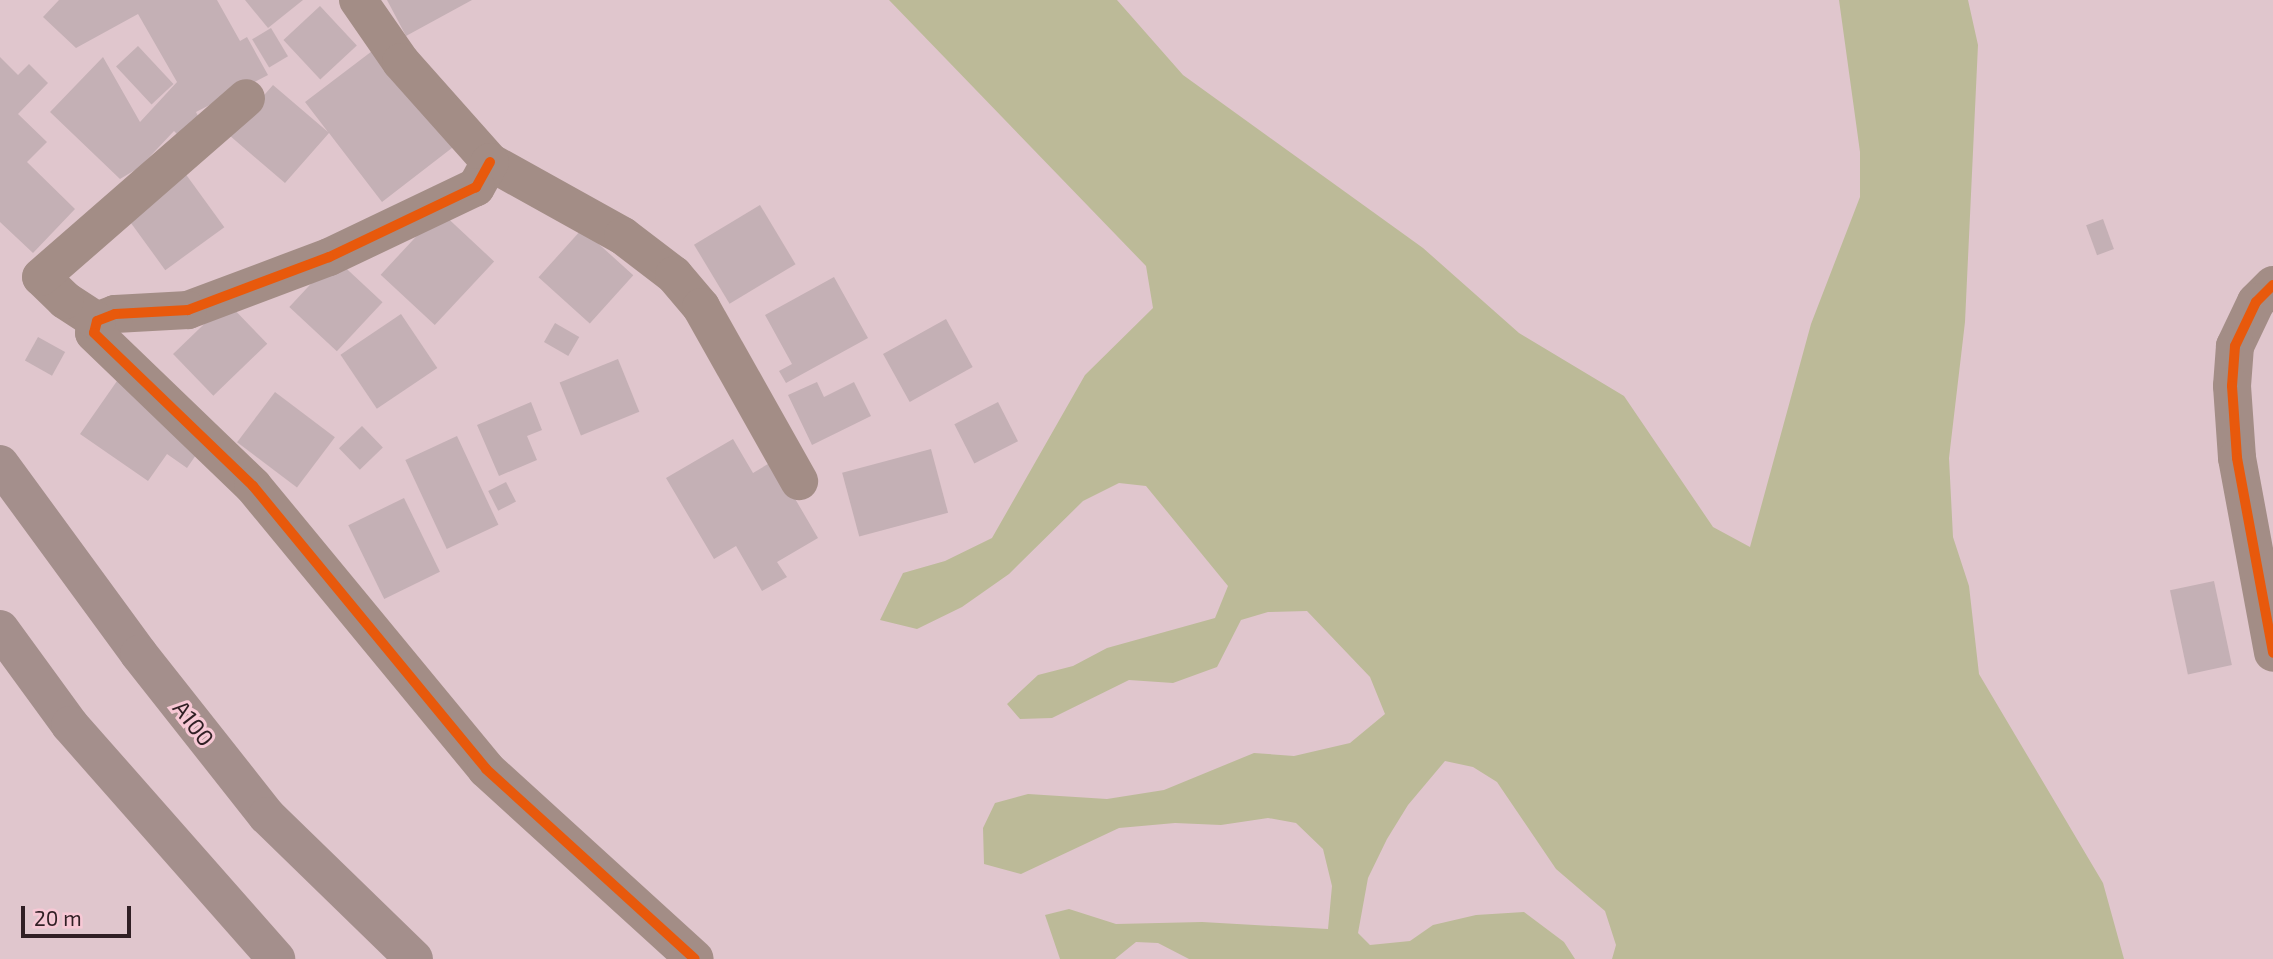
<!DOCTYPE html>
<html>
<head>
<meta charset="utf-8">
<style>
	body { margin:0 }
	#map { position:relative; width:2273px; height:959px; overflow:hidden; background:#e0c6cd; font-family:"Exo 2",sans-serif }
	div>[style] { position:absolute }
	.green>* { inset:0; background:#bcba98 }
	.building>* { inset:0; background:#c4b0b5; transform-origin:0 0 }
	.minor>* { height:38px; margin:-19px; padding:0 19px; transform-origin:19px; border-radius:19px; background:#a38d86 }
	.motorway>* { height:38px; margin:-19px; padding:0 19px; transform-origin:19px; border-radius:19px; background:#a48f8c }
	.cycleway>* { height:10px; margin:-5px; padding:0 5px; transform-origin:5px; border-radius:5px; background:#e8590c }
	span { translate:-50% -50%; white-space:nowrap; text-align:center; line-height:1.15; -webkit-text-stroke:6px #f7c8d5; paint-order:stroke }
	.street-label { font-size:23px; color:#301f24 }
	.scale { position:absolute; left:21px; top:906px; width:110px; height:32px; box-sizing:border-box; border:4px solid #301f24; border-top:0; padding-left:9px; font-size:21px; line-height:24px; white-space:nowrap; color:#301f24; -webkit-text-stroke:5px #f7c8d5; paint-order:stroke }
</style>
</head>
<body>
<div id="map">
	<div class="green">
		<i style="clip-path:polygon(889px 0,1117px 0,1183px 75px,1423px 248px,1519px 333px,1624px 396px,1713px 527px,1750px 547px,1811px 324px,1860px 197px,1860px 152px,1839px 0,1968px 0,1978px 45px,1965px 322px,1949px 458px,1953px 537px,1969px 586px,1979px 674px,2103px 883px,2124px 959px,1612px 959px,1616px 945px,1605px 911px,1556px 869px,1497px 782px,1473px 767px,1445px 761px,1408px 805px,1387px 839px,1368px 878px,1358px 933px,1370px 945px,1410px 941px,1433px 925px,1476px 915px,1524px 912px,1564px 942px,1575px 959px,1189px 959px,1158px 943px,1136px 942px,1115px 959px,1060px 959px,1045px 915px,1069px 909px,1116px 924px,1202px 922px,1328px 929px,1332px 886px,1323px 849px,1296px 823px,1268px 818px,1221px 825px,1175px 823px,1119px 828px,1021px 874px,984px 864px,983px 828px,995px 803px,1028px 794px,1107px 799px,1164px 790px,1254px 753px,1294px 756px,1350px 743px,1385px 714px,1370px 677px,1307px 611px,1268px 612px,1241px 620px,1217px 667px,1173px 683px,1129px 680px,1052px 718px,1020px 719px,1007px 704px,1038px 675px,1073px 666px,1107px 648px,1215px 618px,1228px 586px,1146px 486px,1119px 483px,1083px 501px,1009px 574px,962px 607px,917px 629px,880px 620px,903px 573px,945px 561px,992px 538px,1085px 375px,1153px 308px,1146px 266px)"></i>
	</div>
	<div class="building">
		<i style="clip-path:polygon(59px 0,217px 0,240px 41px,247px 37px,268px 75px,196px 112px,202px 124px,179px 136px,174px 131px,140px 167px,120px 179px,50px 112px,103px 57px,140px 122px,177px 82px,138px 14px,76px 48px,43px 17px)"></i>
		<i style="clip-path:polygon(245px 0,303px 0,268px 28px)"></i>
		<i style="clip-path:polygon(387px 0,472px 0,406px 36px)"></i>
		<i style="left:320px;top:6px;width:54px;height:50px;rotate:47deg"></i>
		<i style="left:271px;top:28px;width:33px;height:22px;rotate:59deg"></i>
		<i style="clip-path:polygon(384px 42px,461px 141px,382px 202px,329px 133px,285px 183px,229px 135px,273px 85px,328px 132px,305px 102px)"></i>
		<i style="left:138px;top:46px;width:52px;height:30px;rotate:47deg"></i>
		<i style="clip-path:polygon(0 57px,18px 75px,29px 64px,48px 83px,18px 114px,47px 142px,27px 162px,75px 209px,33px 253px,0 222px)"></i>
		<i style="left:182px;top:169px;width:72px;height:73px;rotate:54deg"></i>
		<i style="left:760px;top:205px;width:69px;height:77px;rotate:59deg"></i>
		<i style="left:440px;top:211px;width:74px;height:87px;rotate:43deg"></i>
		<i style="left:2103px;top:219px;width:32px;height:18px;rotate:70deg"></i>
		<i style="left:582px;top:229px;width:69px;height:65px;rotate:42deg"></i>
		<i style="left:335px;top:258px;width:65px;height:67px;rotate:43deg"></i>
		<i style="clip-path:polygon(834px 277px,868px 338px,786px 383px,779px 371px,792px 364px,765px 315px)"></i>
		<i style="left:227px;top:302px;width:58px;height:75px;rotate:46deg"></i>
		<i style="left:401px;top:314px;width:65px;height:73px;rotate:56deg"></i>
		<i style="left:946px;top:319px;width:55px;height:72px;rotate:61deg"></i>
		<i style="left:555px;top:323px;width:28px;height:22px;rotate:30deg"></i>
		<i style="left:38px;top:337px;width:31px;height:27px;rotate:29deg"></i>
		<i style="left:618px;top:359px;width:57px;height:63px;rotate:68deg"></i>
		<i style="clip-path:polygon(117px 381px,205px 442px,187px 468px,167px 454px,148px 481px,80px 434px)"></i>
		<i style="clip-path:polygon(817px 382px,824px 397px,854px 382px,871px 416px,812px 445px,788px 395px)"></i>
		<i style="left:275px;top:392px;width:75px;height:63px;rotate:37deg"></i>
		<i style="clip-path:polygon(531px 402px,542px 430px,527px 436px,537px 460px,499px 476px,477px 425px)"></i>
		<i style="left:998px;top:402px;width:44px;height:49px;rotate:63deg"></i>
		<i style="left:362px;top:426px;width:30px;height:32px;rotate:46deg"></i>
		<i style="left:457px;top:436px;width:98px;height:57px;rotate:65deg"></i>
		<i style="clip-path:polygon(733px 439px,753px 473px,773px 461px,818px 538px,777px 562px,787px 577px,762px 591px,736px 546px,714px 559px,666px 478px)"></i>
		<i style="left:931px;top:449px;width:66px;height:92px;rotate:75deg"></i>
		<i style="left:506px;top:482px;width:22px;height:20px;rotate:63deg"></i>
		<i style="left:404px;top:498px;width:82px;height:62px;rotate:64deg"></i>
		<i style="left:2214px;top:581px;width:86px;height:45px;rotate:78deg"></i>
	</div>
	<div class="minor">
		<i style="left:358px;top:0;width:75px;rotate:55.3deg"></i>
		<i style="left:401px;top:62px;width:134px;rotate:48.3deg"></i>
		<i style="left:490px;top:162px;width:152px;rotate:29.1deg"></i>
		<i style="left:623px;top:236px;width:64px;rotate:37.4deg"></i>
		<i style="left:674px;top:275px;width:42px;rotate:49.8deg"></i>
		<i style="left:701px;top:307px;width:200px;rotate:60.6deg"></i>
		<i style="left:490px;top:162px;width:29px;rotate:119deg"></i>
		<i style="left:476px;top:187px;width:163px;rotate:154.5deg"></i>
		<i style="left:329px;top:257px;width:151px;rotate:159.4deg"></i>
		<i style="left:188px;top:310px;width:73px;rotate:176.9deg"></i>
		<i style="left:115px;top:314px;width:19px;rotate:159deg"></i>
		<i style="left:97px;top:321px;width:12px;rotate:104deg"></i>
		<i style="left:94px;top:333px;width:221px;rotate:43.9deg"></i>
		<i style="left:253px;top:486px;width:367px;rotate:50.5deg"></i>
		<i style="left:486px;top:769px;width:282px;rotate:42.3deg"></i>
		<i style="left:2273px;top:285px;width:24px;rotate:135deg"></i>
		<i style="left:2256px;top:302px;width:49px;rotate:115.5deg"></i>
		<i style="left:2235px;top:346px;width:40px;rotate:94.3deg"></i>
		<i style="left:2232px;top:386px;width:72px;rotate:86deg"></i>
		<i style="left:2237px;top:458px;width:198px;rotate:79.5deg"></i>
		<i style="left:97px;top:321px;width:38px;rotate:-147deg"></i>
		<i style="left:65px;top:300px;width:33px;rotate:-136deg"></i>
		<i style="left:41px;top:277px;width:272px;rotate:-41.1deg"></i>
	</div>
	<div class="motorway">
		<i style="left:0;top:464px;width:235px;rotate:53.8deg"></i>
		<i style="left:139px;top:654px;width:206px;rotate:51.7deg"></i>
		<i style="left:267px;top:816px;width:205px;rotate:44.2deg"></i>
		<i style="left:0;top:629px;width:119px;rotate:53.9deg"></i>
		<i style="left:70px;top:725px;width:312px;rotate:48.6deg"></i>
	</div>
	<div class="cycleway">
		<i style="left:490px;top:162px;width:29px;rotate:119deg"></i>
		<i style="left:476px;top:187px;width:163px;rotate:154.5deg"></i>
		<i style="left:329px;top:257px;width:151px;rotate:159.4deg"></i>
		<i style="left:188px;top:310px;width:73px;rotate:176.9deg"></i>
		<i style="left:115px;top:314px;width:19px;rotate:159deg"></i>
		<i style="left:97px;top:321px;width:12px;rotate:104deg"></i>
		<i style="left:94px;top:333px;width:221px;rotate:43.9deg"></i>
		<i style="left:253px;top:486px;width:367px;rotate:50.5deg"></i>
		<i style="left:486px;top:769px;width:282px;rotate:42.3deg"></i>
		<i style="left:2273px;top:285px;width:24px;rotate:135deg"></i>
		<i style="left:2256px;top:302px;width:49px;rotate:115.5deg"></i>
		<i style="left:2235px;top:346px;width:40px;rotate:94.3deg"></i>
		<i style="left:2232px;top:386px;width:72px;rotate:86deg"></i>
		<i style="left:2237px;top:458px;width:198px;rotate:79.5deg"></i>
	</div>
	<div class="street-label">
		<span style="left:194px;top:723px;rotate:52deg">A100</span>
	</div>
	<div class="scale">20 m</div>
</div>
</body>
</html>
